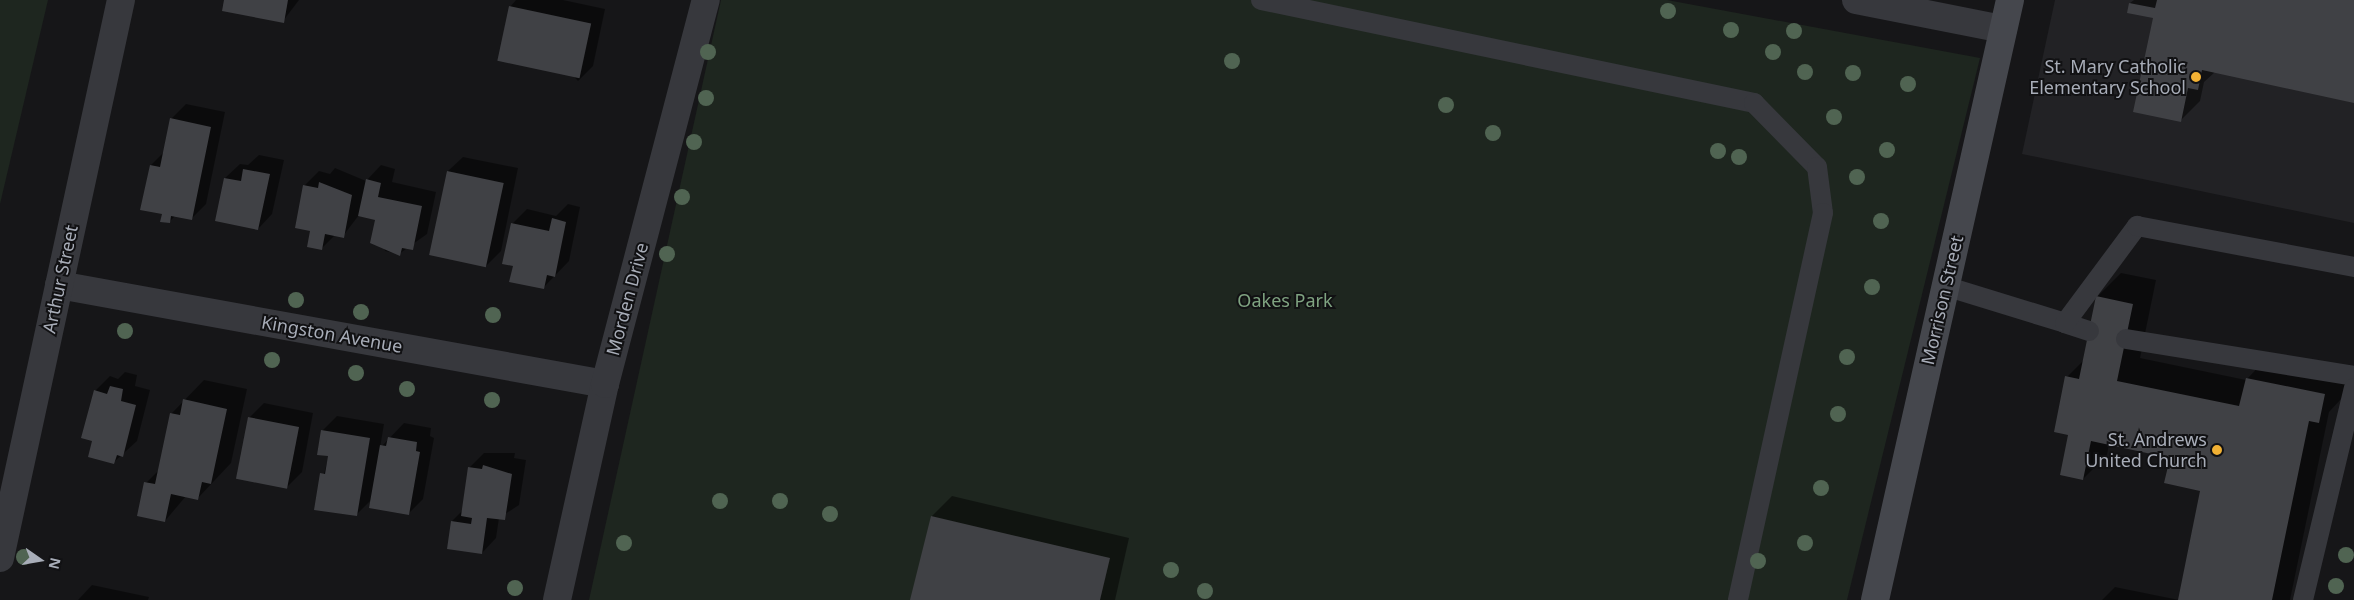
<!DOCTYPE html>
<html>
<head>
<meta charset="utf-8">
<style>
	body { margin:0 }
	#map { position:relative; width:2354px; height:600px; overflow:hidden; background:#161618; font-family:"Noto Sans",sans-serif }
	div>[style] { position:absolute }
	.built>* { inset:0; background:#222225 }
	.green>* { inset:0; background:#1e261f }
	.shadow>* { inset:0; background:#0007 }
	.building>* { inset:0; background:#404145; transform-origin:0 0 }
	.lane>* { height:20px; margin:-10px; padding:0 10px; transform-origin:10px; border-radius:10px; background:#37383d }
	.street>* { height:28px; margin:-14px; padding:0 14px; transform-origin:14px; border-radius:14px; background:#37383d }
	.secondary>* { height:28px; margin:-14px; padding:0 14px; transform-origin:14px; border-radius:14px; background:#45474d }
	.trees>* { width:16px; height:16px; margin:-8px; border-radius:50%; background:#506452 }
	.dots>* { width:14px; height:14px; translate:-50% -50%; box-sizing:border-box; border:2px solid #111113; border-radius:50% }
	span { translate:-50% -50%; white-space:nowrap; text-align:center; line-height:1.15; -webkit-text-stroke:4px #111113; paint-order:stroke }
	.poi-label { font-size:18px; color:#a8adb8 }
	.right { translate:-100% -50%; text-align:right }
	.street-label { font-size:18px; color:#a8adb8 }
	.park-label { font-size:18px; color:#7fa381 }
	.north { position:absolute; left:15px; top:535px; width:50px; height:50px; -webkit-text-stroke:4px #111113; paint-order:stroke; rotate:103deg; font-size:14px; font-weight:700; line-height:20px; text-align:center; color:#a8adb8 }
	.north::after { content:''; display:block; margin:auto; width:18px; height:22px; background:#a8adb8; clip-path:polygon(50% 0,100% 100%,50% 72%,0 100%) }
</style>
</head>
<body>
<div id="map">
	<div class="built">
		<i style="clip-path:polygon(2055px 0,2354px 0,2354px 223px,2022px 154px)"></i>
	</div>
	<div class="green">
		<i style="clip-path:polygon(0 0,48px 0,0 204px)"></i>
		<i style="clip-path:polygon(721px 0,1667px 0,1980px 58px,1847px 600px,589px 600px)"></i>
	</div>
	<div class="shadow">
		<i style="clip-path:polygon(226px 0,299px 0,283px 21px)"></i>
		<i style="clip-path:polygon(516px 0,563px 0,605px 9px,593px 66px,578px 81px,510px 7px)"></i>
		<i style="clip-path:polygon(2134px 0,2354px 0,2354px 102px,2215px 72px,2204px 82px,2200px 101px,2180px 121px,2154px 17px,2130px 3px)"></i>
		<i style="clip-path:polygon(186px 104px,225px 112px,206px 204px,191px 219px,176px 215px,169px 222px,151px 165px,164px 152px,171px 119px)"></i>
		<i style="clip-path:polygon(259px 155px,284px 160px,272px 214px,258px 229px,225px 178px,240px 164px,248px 165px)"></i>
		<i style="clip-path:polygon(463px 157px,518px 168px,501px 251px,486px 266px,448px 171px)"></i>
		<i style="clip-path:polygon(381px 165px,395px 169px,392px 182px,436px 192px,427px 234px,399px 254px,385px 251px,377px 219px,359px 215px,343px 236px,335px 235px,322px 248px,312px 230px,304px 186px,319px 171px,330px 174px,335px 168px,366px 181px)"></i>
		<i style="clip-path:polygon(568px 204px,580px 207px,569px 261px,543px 288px,514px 265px,512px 224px,527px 209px,556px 216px)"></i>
		<i style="clip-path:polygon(2121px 273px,2156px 280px,2140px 358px,2246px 380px,2270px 355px,2348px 370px,2342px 398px,2329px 412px,2290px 600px,2102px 600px,2115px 587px,2179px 600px,2201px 490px,2171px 457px,2109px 444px,2107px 455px,2083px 479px,2070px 434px,2067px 377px,2085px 359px,2097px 297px)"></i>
		<i style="clip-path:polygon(125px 372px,137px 375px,135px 386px,150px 390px,137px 441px,114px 462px,93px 440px,95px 391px,110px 376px,118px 379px)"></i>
		<i style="clip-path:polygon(204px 380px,247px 389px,231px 463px,198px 498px,186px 496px,165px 521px,146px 483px,160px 469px,172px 413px)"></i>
		<i style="clip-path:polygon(264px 403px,313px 413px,302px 472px,287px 487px,249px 418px)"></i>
		<i style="clip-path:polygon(337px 416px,384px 424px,380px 448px,404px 423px,431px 428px,430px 436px,434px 438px,423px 499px,408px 514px,372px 499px,356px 515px,315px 508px,329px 455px,322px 431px)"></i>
		<i style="clip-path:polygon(484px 453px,515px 453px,514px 458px,526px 460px,519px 505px,499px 518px,496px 538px,482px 553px,452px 521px,463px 510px,469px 468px)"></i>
		<i style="clip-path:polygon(952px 496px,1129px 538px,1115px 600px,912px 600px,932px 516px)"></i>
		<i style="clip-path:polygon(92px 585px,149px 597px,148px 600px,78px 600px)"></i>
	</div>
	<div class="building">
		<i style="clip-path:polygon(224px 0,288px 0,284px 23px,222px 11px)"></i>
		<i style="clip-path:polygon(2157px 0,2354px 0,2354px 103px,2202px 70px,2198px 90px,2188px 88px,2181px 122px,2133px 112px,2153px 18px,2127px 13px,2129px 3px,2155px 8px)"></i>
		<i style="left:509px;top:6px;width:84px;height:56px;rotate:12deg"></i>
		<i style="clip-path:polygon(170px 118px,211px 127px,192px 220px,171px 216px,170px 223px,160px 222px,162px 214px,140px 210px,150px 165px,160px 167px)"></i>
		<i style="clip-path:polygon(243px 169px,270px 174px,258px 230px,215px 221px,224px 178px,241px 181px)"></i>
		<i style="left:447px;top:171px;width:58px;height:86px;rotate:12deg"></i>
		<i style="clip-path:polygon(366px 179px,381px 183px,378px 197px,422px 206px,413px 250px,402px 248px,400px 256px,370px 243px,375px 220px,358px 216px)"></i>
		<i style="clip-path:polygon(319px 182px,352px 195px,344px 238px,325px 234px,322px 250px,307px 247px,310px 231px,295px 228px,303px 185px,318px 188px)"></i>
		<i style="clip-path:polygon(552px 218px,566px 222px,555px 277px,547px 275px,544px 289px,509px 282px,513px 266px,502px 264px,511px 223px,549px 231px)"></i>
		<i style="clip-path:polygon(2096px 296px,2133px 304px,2117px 381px,2239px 406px,2246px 378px,2325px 394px,2319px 423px,2309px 421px,2272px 600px,2178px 600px,2200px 491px,2164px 483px,2170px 458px,2091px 441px,2083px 480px,2060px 475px,2068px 435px,2054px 432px,2065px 376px,2079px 379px)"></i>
		<i style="clip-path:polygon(110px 386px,123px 389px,121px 401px,136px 405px,123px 457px,117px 455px,114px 464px,88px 457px,92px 441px,81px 438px,94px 390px,107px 394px)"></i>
		<i style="clip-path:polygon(183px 399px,227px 409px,211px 484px,202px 482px,198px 500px,171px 494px,165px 522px,137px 516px,144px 482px,155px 484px,170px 413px,180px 415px)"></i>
		<i style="left:248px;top:417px;width:52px;height:63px;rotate:11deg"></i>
		<i style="clip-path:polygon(321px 430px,370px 438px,357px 516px,314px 510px,320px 473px,325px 474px,328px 456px,317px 455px)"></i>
		<i style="clip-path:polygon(388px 437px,417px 442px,416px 451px,420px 452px,409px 515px,369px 508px,380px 445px,386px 446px)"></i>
		<i style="clip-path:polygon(483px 465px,512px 474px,505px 520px,487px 518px,482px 554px,447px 549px,451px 521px,471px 524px,472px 518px,461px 516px,468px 467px,482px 469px)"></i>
		<i style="clip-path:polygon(931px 516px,1110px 558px,1100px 600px,910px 600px)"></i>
	</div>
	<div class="lane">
		<i style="left:1261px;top:0;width:504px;rotate:11.8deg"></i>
		<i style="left:1754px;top:103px;width:90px;rotate:45.5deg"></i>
		<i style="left:1817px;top:167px;width:46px;rotate:82.6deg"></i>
		<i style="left:1823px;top:213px;width:396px;rotate:102.4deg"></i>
		<i style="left:1945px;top:286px;width:126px;rotate:17.1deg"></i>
		<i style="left:2089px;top:331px;width:25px;rotate:-162deg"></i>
		<i style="left:2065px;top:323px;width:121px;rotate:-53.4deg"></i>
		<i style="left:2137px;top:226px;width:221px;rotate:10.7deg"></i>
		<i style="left:2126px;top:339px;width:231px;rotate:9.2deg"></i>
		<i style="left:2303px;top:600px;width:218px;rotate:-76.5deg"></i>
	</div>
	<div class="street">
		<i style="left:1856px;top:0;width:150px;rotate:11.2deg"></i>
		<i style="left:59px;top:285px;width:555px;rotate:10.28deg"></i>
		<i style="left:0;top:558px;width:571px;rotate:-77.77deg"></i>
		<i style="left:557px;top:600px;width:221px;rotate:-77.5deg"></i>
		<i style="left:605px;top:384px;width:397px;rotate:-75.3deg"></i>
	</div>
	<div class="secondary">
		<i style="left:1875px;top:600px;width:615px;rotate:-77.32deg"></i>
	</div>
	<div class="trees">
		<i style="left:1668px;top:11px"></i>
		<i style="left:1731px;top:30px"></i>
		<i style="left:1794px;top:31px"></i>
		<i style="left:708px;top:52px"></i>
		<i style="left:1773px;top:52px"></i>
		<i style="left:1232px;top:61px"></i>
		<i style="left:1805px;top:72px"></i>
		<i style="left:1853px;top:73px"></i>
		<i style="left:1908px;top:84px"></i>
		<i style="left:706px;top:98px"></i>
		<i style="left:1446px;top:105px"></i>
		<i style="left:1834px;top:117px"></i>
		<i style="left:1493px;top:133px"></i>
		<i style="left:694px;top:142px"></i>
		<i style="left:1887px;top:150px"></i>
		<i style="left:1718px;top:151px"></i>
		<i style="left:1739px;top:157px"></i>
		<i style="left:1857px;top:177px"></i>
		<i style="left:682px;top:197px"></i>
		<i style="left:1881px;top:221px"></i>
		<i style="left:667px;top:254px"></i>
		<i style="left:1872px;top:287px"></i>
		<i style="left:296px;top:300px"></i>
		<i style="left:361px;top:312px"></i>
		<i style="left:493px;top:315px"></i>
		<i style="left:125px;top:331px"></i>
		<i style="left:1847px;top:357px"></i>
		<i style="left:272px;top:360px"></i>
		<i style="left:356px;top:373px"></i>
		<i style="left:407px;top:389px"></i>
		<i style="left:492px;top:400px"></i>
		<i style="left:1838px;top:414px"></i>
		<i style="left:1821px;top:488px"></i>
		<i style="left:720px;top:501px"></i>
		<i style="left:780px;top:501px"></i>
		<i style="left:830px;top:514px"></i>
		<i style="left:624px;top:543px"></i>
		<i style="left:1805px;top:543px"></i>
		<i style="left:2346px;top:555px"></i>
		<i style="left:24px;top:557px"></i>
		<i style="left:1758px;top:561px"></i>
		<i style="left:1171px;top:570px"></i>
		<i style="left:2336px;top:586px"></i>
		<i style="left:515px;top:588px"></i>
		<i style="left:1205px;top:591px"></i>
	</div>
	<div class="dots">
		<i style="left:2196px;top:77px;background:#f2b134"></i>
		<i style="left:2217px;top:450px;background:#f2b134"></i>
	</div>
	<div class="poi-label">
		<span class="right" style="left:2186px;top:77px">St. Mary Catholic<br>Elementary School</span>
		<span class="right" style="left:2207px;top:450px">St. Andrews<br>United Church</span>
	</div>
	<div class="street-label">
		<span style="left:60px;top:279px;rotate:-78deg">Arthur Street</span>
		<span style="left:627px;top:299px;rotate:-75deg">Morden Drive</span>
		<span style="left:1942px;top:300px;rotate:-77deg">Morrison Street</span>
		<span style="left:332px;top:334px;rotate:10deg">Kingston Avenue</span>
	</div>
	<div class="park-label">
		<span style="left:1285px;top:300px">Oakes Park</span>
	</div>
	<div class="north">N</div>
</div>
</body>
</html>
